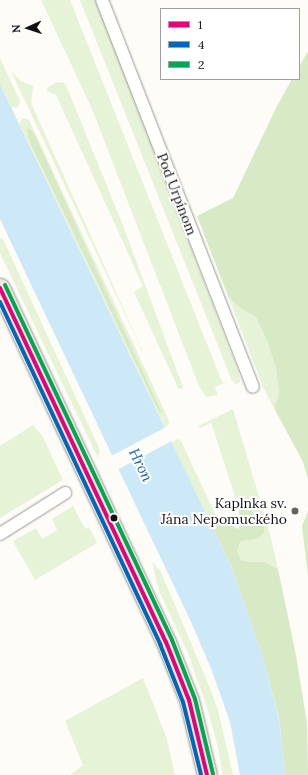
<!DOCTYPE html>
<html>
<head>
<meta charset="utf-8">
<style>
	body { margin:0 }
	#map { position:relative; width:308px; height:775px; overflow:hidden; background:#fdfcf7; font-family:Lora,serif }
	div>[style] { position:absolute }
	.green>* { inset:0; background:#e7f3d7 }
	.forest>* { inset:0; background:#d8eac5 }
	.water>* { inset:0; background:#cde8f7 }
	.pier>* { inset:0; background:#fdfcf7; transform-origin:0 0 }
	.roads { filter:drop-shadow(0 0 1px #979795) drop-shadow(0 0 1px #979795) }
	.minor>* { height:12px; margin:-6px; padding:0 6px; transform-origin:6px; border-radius:6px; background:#fffffe }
	.primary>* { height:19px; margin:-9.5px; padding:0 9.5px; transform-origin:9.5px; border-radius:9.5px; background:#ede9dc }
	.bus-1>* { height:4px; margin:-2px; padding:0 2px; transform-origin:2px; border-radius:2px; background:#e5007d }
	.bus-2>* { height:4px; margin:-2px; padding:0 2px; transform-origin:2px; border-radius:2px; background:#0065bd }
	.bus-3>* { height:4px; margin:-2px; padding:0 2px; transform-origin:2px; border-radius:2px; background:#00a651 }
	.dots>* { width:11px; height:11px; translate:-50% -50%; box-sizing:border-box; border:2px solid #fff; border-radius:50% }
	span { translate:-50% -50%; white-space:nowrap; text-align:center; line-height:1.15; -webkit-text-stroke:4px #fff; paint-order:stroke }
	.street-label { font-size:14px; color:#111 }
	.poi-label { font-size:14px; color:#111 }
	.right { translate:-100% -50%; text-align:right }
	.water-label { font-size:15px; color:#1768a6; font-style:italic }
	.legend { position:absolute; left:160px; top:8px; width:140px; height:72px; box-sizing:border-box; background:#fff; border:1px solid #a0a0a0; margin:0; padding:5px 7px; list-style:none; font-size:12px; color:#111 }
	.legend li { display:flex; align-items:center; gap:8px; height:20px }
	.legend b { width:20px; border:1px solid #a0a0a0 }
	.north { position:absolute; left:8px; top:8px; width:40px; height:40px; -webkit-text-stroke:3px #fff; paint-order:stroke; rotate:267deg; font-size:11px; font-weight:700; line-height:16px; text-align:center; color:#111 }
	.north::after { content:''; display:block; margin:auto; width:14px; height:18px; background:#111; clip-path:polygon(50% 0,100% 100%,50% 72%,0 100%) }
</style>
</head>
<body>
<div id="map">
	<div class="green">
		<i style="clip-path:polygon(41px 0,70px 0,223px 384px,215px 387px,218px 395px,206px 397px,199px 386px,92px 109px)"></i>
		<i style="clip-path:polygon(80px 0,96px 0,239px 373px,240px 382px,235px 385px,233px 380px,232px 381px)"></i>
		<i style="clip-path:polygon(0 58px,20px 101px,18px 107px,12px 108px,0 84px)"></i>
		<i style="clip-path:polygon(11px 71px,21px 81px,33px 86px,31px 103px,148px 363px)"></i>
		<i style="clip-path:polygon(63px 82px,66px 85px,122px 223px,183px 387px,182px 389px,178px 388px,134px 292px,143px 286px,56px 95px,47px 91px,48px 87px,55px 83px)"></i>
		<i style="clip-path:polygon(23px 118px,29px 120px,168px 418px,169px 424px,165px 428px,19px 123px)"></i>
		<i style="clip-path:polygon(0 238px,3px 239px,100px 450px,98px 458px,0 253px)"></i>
		<i style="clip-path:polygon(228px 296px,240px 308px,256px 317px,267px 341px,276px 368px,279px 394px,274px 408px,263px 387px)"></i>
		<i style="clip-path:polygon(233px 409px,270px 534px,278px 569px,264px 562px,250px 562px,241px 560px,237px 551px,241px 541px,258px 539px,264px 533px,264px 520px,252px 511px,239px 509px,211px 422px,201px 428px,198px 426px)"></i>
		<i style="clip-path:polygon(33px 425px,43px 437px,63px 480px,0 518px,0 446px)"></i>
		<i style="clip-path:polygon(178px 439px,181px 441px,217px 518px,212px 526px,171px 442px)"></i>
		<i style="clip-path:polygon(73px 506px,85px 529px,89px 527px,97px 543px,35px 580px,13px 541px,36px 528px,42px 539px,57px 530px,52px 519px)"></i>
		<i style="clip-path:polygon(152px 562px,160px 570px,208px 683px,218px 710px,233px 775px,223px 775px,218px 748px,206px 704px,187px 651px,159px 591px)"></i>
		<i style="clip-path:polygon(143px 678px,167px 739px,175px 775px,70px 775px,83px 765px,65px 721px)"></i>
	</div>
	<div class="forest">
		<i style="clip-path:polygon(308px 51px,308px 479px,303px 462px,274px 408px,279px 394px,276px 368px,267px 341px,256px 317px,240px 308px,228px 296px,197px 216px,233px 198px,277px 106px,292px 79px,299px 79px,299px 67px)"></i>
		<i style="clip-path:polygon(29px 128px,34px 133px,162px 413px,159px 412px,28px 138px,27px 130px)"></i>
		<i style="clip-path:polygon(239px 509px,252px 511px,264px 520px,264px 533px,258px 539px,241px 541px,237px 551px,241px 560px,250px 562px,264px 562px,278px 569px,296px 655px,307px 723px,308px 775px,285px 775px,279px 718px,262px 654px,231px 566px,212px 526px,217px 518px,239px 529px)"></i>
		<i style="clip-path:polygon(308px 511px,308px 576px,302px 526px)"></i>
	</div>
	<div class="water">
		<i style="clip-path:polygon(0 84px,231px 566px,262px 654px,279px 719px,285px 775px,240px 775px,230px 722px,212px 671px,192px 624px,0 219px)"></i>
	</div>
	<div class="pier">
		<i style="left:166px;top:427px;width:15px;height:63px;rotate:62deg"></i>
	</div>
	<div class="roads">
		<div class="minor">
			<i style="left:102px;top:0;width:415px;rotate:68.7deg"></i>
			<i style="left:0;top:534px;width:77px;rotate:-32.2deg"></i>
		</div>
		<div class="primary">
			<i style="left:0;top:288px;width:391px;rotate:64.9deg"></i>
			<i style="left:166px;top:642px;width:62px;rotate:68.4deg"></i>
			<i style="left:189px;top:700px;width:77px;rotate:76.5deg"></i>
		</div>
	</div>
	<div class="bus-1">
		<i style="left:0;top:288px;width:391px;rotate:64.9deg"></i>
		<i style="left:166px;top:642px;width:62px;rotate:68.4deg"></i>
		<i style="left:189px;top:700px;width:77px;rotate:76.5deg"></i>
	</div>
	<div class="bus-2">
		<i style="left:0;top:302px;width:378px;rotate:64.9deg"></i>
		<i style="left:160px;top:644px;width:62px;rotate:68.4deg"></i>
		<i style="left:183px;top:702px;width:75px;rotate:76.1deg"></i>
	</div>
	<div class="bus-3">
		<i style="left:5px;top:285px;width:392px;rotate:64.8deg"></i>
		<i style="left:172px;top:640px;width:63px;rotate:68.7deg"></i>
		<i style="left:195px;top:699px;width:77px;rotate:76.5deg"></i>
	</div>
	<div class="dots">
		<i style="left:295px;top:511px;background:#646362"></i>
		<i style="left:114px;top:518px;background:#111"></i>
	</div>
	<div class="street-label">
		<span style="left:177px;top:194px;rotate:69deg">Pod Urpínom</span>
	</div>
	<div class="poi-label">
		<span class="right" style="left:287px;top:511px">Kaplnka sv.<br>Jána Nepomuckého</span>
	</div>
	<div class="water-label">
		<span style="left:141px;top:465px;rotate:64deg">Hron</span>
	</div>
	<ul class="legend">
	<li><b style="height:5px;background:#e5007d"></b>1</li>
	<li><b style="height:5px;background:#0065bd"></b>4</li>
	<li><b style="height:5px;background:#00a651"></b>2</li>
	</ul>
	<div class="north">N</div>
</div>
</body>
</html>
